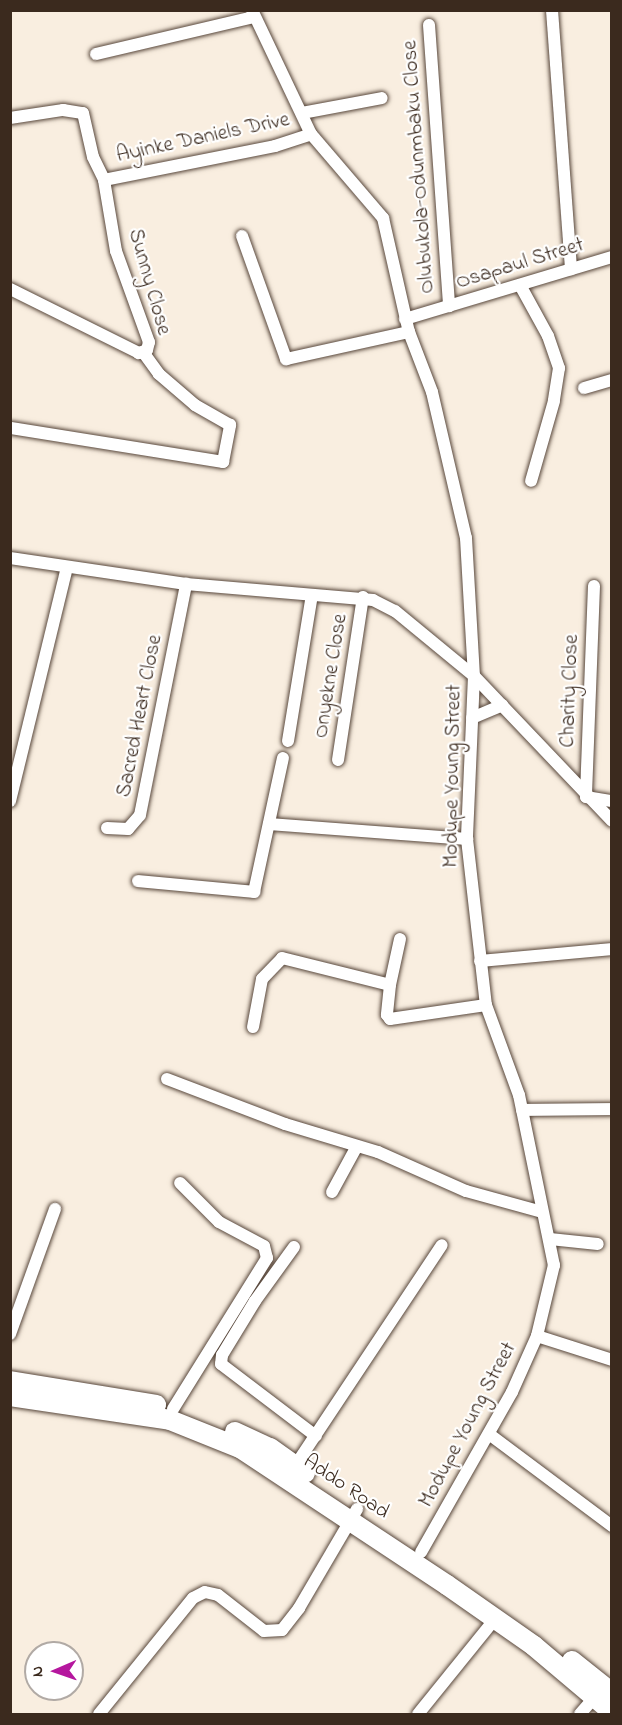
<!DOCTYPE html>
<html>
<head>
<meta charset="utf-8">
<style>
	body { margin:0 }
	#map { position:relative; width:622px; height:1725px; overflow:hidden; background:#f9eee0; font-family:"Indie Flower",sans-serif }
	div>[style] { position:absolute }
	.roads { filter:drop-shadow(0 0 2px #58473b) drop-shadow(0 0 2px #58473b) }
	.minor>* { height:12px; margin:-6px; padding:0 6px; transform-origin:6px; border-radius:6px; background:#fff }
	.primary>* { height:20px; margin:-10px; padding:0 10px; transform-origin:10px; border-radius:10px; background:#fff }
	span { translate:-50% -50%; white-space:nowrap; text-align:center; line-height:1.15; -webkit-text-stroke:4.5px #fff; paint-order:stroke }
	.street-label { font-size:21px; color:#3b2a1e }
	.frame { position:absolute; inset:0; border:12px solid #3b2a1e; pointer-events:none }
	.north { position:absolute; left:24px; top:1641px; width:60px; height:60px; box-sizing:border-box; background:#fff; border:2px solid #b1aaa5; border-radius:50%; rotate:268deg; font-size:16px; font-weight:700; line-height:24px; text-align:center; color:#3b2a1e }
	.north::after { content:''; display:block; margin:auto; width:21px; height:27px; background:#b5179e; clip-path:polygon(50% 0,100% 100%,50% 72%,0 100%) }
</style>
</head>
<body>
<div id="map">
	<div class="roads">
		<div class="minor">
			<i style="left:252px;top:10px;width:137px;rotate:64.6deg"></i>
			<i style="left:311px;top:134px;width:111px;rotate:49.4deg"></i>
			<i style="left:383px;top:218px;width:117px;rotate:77.2deg"></i>
			<i style="left:409px;top:332px;width:64px;rotate:69deg"></i>
			<i style="left:432px;top:392px;width:150px;rotate:76.9deg"></i>
			<i style="left:466px;top:538px;width:138px;rotate:86.7deg"></i>
			<i style="left:474px;top:676px;width:163px;rotate:92.5deg"></i>
			<i style="left:467px;top:839px;width:167px;rotate:83.5deg"></i>
			<i style="left:486px;top:1005px;width:96px;rotate:69.9deg"></i>
			<i style="left:519px;top:1095px;width:174px;rotate:78.4deg"></i>
			<i style="left:554px;top:1265px;width:73px;rotate:103.5deg"></i>
			<i style="left:537px;top:1336px;width:61px;rotate:114.1deg"></i>
			<i style="left:512px;top:1392px;width:184px;rotate:119.6deg"></i>
			<i style="left:552px;top:10px;width:260px;rotate:85.8deg"></i>
			<i style="left:429px;top:25px;width:282px;rotate:85.9deg"></i>
			<i style="left:96px;top:54px;width:162px;rotate:-13.2deg"></i>
			<i style="left:302px;top:113px;width:81px;rotate:-10.6deg"></i>
			<i style="left:10px;top:118px;width:54px;rotate:-8.6deg"></i>
			<i style="left:63px;top:110px;width:20px;rotate:9deg"></i>
			<i style="left:83px;top:113px;width:45px;rotate:77.2deg"></i>
			<i style="left:93px;top:157px;width:25px;rotate:64deg"></i>
			<i style="left:104px;top:180px;width:72px;rotate:80.4deg"></i>
			<i style="left:116px;top:251px;width:97px;rotate:70.1deg"></i>
			<i style="left:149px;top:342px;width:8px;rotate:104deg"></i>
			<i style="left:147px;top:350px;width:9px;rotate:159deg"></i>
			<i style="left:139px;top:353px;width:144px;rotate:-153.6deg"></i>
			<i style="left:104px;top:180px;width:174px;rotate:-11.2deg"></i>
			<i style="left:275px;top:146px;width:38px;rotate:-18deg"></i>
			<i style="left:242px;top:236px;width:131px;rotate:70.3deg"></i>
			<i style="left:286px;top:359px;width:126px;rotate:-12.4deg"></i>
			<i style="left:520px;top:285px;width:58px;rotate:61.2deg"></i>
			<i style="left:548px;top:336px;width:34px;rotate:71deg"></i>
			<i style="left:559px;top:368px;width:33px;rotate:99deg"></i>
			<i style="left:554px;top:401px;width:83px;rotate:106deg"></i>
			<i style="left:405px;top:319px;width:216px;rotate:-16.7deg"></i>
			<i style="left:584px;top:388px;width:29px;rotate:-16deg"></i>
			<i style="left:11px;top:428px;width:215px;rotate:9.1deg"></i>
			<i style="left:223px;top:462px;width:38px;rotate:-79deg"></i>
			<i style="left:230px;top:425px;width:40px;rotate:-150.3deg"></i>
			<i style="left:195px;top:405px;width:48px;rotate:-139.3deg"></i>
			<i style="left:159px;top:374px;width:26px;rotate:-126deg"></i>
			<i style="left:10px;top:558px;width:178px;rotate:8.4deg"></i>
			<i style="left:186px;top:584px;width:188px;rotate:4.9deg"></i>
			<i style="left:373px;top:600px;width:25px;rotate:27deg"></i>
			<i style="left:395px;top:611px;width:102px;rotate:39.4deg"></i>
			<i style="left:474px;top:676px;width:200px;rotate:46.4deg"></i>
			<i style="left:594px;top:586px;width:211px;rotate:92.2deg"></i>
			<i style="left:586px;top:797px;width:26px;rotate:9deg"></i>
			<i style="left:472px;top:718px;width:33px;rotate:-23deg"></i>
			<i style="left:288px;top:741px;width:148px;rotate:-80.7deg"></i>
			<i style="left:338px;top:760px;width:165px;rotate:-81.3deg"></i>
			<i style="left:10px;top:801px;width:240px;rotate:-76.3deg"></i>
			<i style="left:269px;top:824px;width:199px;rotate:4.3deg"></i>
			<i style="left:107px;top:828px;width:21px;rotate:3deg"></i>
			<i style="left:128px;top:829px;width:18px;rotate:-49deg"></i>
			<i style="left:140px;top:815px;width:236px;rotate:-78.7deg"></i>
			<i style="left:138px;top:881px;width:117px;rotate:5.4deg"></i>
			<i style="left:254px;top:892px;width:137px;rotate:-77.8deg"></i>
			<i style="left:400px;top:939px;width:47px;rotate:102.3deg"></i>
			<i style="left:390px;top:985px;width:30px;rotate:96deg"></i>
			<i style="left:387px;top:1015px;width:5px;rotate:53deg"></i>
			<i style="left:390px;top:1019px;width:97px;rotate:-8.3deg"></i>
			<i style="left:480px;top:961px;width:133px;rotate:-5.2deg"></i>
			<i style="left:253px;top:1027px;width:49px;rotate:-79.4deg"></i>
			<i style="left:262px;top:979px;width:29px;rotate:-46deg"></i>
			<i style="left:282px;top:958px;width:111px;rotate:14deg"></i>
			<i style="left:167px;top:1079px;width:126px;rotate:20.9deg"></i>
			<i style="left:285px;top:1124px;width:97px;rotate:16.8deg"></i>
			<i style="left:378px;top:1152px;width:96px;rotate:23.9deg"></i>
			<i style="left:466px;top:1191px;width:79px;rotate:15.4deg"></i>
			<i style="left:522px;top:1110px;width:90px;rotate:-0.6deg"></i>
			<i style="left:332px;top:1192px;width:52px;rotate:-61.5deg"></i>
			<i style="left:550px;top:1239px;width:48px;rotate:5.9deg"></i>
			<i style="left:294px;top:1247px;width:67px;rotate:125.8deg"></i>
			<i style="left:255px;top:1301px;width:63px;rotate:121.4deg"></i>
			<i style="left:222px;top:1355px;width:9px;rotate:96deg"></i>
			<i style="left:221px;top:1364px;width:119px;rotate:37.2deg"></i>
			<i style="left:10px;top:1334px;width:133px;rotate:-70.2deg"></i>
			<i style="left:537px;top:1336px;width:79px;rotate:17.7deg"></i>
			<i style="left:173px;top:1409px;width:178px;rotate:-58.1deg"></i>
			<i style="left:267px;top:1258px;width:12px;rotate:-104deg"></i>
			<i style="left:264px;top:1246px;width:51px;rotate:-151.9deg"></i>
			<i style="left:219px;top:1222px;width:55px;rotate:-135deg"></i>
			<i style="left:489px;top:1434px;width:154px;rotate:36.8deg"></i>
			<i style="left:295px;top:1466px;width:265px;rotate:-56.4deg"></i>
			<i style="left:99px;top:1714px;width:149px;rotate:-51deg"></i>
			<i style="left:193px;top:1598px;width:13px;rotate:-27deg"></i>
			<i style="left:205px;top:1592px;width:13px;rotate:13deg"></i>
			<i style="left:218px;top:1595px;width:58px;rotate:38deg"></i>
			<i style="left:264px;top:1631px;width:18px;rotate:-3deg"></i>
			<i style="left:282px;top:1630px;width:28px;rotate:-52deg"></i>
			<i style="left:299px;top:1608px;width:115px;rotate:-59.6deg"></i>
			<i style="left:418px;top:1714px;width:122px;rotate:-51deg"></i>
			<i style="left:580px;top:1714px;width:23px;rotate:-49deg"></i>
		</div>
		<div class="primary">
			<i style="left:10px;top:1381px;width:148px;rotate:9.3deg"></i>
			<i style="left:10px;top:1396px;width:162px;rotate:8.5deg"></i>
			<i style="left:170px;top:1420px;width:75px;rotate:21.8deg"></i>
			<i style="left:240px;top:1448px;width:248px;rotate:33.5deg"></i>
			<i style="left:447px;top:1585px;width:106px;rotate:35deg"></i>
			<i style="left:534px;top:1646px;width:102px;rotate:40.2deg"></i>
			<i style="left:235px;top:1432px;width:38px;rotate:25deg"></i>
			<i style="left:270px;top:1448px;width:43px;rotate:35.5deg"></i>
			<i style="left:572px;top:1661px;width:51px;rotate:38.7deg"></i>
		</div>
	</div>
	<div class="street-label">
		<span style="left:203px;top:138px;rotate:-12deg">Ayinke Daniels Drive</span>
		<span style="left:419px;top:167px;rotate:-94deg">Olubukola-Odunmbaku Close</span>
		<span style="left:520px;top:264px;rotate:-17deg">Osapaul Street</span>
		<span style="left:149px;top:282px;rotate:74deg">Sunny Close</span>
		<span style="left:331px;top:676px;rotate:-81deg">Onyekne Close</span>
		<span style="left:570px;top:691px;rotate:-88deg">Charity Close</span>
		<span style="left:140px;top:716px;rotate:-79deg">Sacred Heart Close</span>
		<span style="left:453px;top:776px;rotate:-89deg">Modupe Young Street</span>
		<span style="left:468px;top:1425px;rotate:-62deg">Modupe Young Street</span>
		<span style="left:346px;top:1487px;rotate:34deg">Addo Road</span>
	</div>
	<div class="frame"></div>
	<div class="north">N</div>
</div>
</body>
</html>
